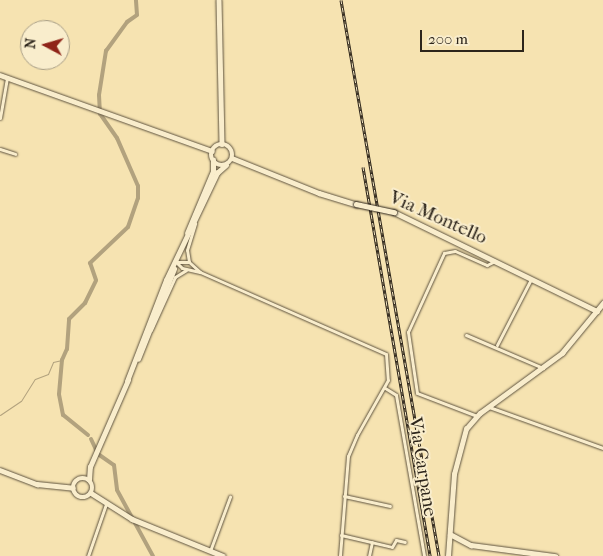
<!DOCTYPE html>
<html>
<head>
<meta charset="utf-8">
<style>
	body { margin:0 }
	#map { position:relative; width:603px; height:556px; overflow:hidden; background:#f6e3b1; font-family:"IM FELL French Canon",serif }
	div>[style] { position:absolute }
	.stream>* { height:1px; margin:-0.5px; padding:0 0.5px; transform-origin:0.5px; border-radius:0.5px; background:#b2a27e }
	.canal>* { height:4px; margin:-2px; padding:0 2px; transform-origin:2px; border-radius:2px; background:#b2a27e }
	.roads { filter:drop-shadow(0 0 1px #5f5440) drop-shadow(0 0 1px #5f5440) }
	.street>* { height:3px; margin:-1.5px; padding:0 1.5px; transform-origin:1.5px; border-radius:1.5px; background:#f9edcc }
	.secondary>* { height:4.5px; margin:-2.25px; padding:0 2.25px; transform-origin:2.25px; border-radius:2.25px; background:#f9edcc }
	.secondary>.ring { margin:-2.25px; padding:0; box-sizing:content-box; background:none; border:4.5px solid #f9edcc; border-radius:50% }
	.rail>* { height:3px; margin-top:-1.5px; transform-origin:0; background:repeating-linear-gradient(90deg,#f9edcc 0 4px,#2d251b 0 8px); box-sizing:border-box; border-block:1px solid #2d251b }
	.bridges { filter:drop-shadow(0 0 1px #2d251b) drop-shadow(0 0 1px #2d251b) }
	.secondary-bridge>* { height:4.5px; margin:-2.25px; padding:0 2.25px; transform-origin:2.25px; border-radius:2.25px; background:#f9edcc }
	span { translate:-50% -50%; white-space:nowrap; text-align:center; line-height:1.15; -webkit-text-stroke:4px #f9edcc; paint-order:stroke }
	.street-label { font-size:19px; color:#2d251b }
	.north { position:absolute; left:20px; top:20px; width:50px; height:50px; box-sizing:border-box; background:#f9edcc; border:1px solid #a79d85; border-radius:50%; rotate:276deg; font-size:14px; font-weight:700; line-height:20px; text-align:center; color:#2d251b }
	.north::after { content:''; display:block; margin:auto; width:18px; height:22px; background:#8f2418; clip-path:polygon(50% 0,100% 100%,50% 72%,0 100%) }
	.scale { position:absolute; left:420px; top:30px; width:104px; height:22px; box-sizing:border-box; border:2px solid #2d251b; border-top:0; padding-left:6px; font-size:15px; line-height:18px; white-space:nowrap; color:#2d251b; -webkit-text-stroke:4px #f9edcc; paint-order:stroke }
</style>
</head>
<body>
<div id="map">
	<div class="stream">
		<i style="left:0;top:415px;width:25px;rotate:-34deg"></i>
		<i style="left:21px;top:401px;width:26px;rotate:-58deg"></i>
		<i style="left:35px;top:379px;width:14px;rotate:-21deg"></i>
		<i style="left:48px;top:374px;width:13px;rotate:-67deg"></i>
		<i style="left:53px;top:362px;width:9px;rotate:-13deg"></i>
	</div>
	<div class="canal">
		<i style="left:88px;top:435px;width:32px;rotate:-141deg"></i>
		<i style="left:63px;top:415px;width:21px;rotate:-101deg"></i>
		<i style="left:59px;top:394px;width:34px;rotate:-85deg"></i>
		<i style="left:62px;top:360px;width:12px;rotate:-66deg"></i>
		<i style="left:67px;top:349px;width:30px;rotate:-86deg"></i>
		<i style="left:69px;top:319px;width:23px;rotate:-45deg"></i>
		<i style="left:85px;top:303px;width:25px;rotate:-64deg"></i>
		<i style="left:96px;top:280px;width:18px;rotate:-109deg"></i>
		<i style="left:90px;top:263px;width:52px;rotate:-43.5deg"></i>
		<i style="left:128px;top:227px;width:31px;rotate:-71deg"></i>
		<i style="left:138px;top:198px;width:12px;rotate:-90deg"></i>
		<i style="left:138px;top:186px;width:52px;rotate:-113.6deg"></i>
		<i style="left:117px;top:138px;width:29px;rotate:-125deg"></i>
		<i style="left:100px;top:114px;width:19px;rotate:-93deg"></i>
		<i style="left:99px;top:95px;width:45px;rotate:-81deg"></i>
		<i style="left:106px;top:51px;width:36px;rotate:-54deg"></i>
		<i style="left:127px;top:22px;width:12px;rotate:-35deg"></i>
		<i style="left:137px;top:15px;width:15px;rotate:-94deg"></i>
		<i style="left:91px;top:439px;width:17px;rotate:65deg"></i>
		<i style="left:98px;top:454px;width:19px;rotate:35deg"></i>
		<i style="left:114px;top:465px;width:25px;rotate:83deg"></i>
		<i style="left:117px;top:490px;width:75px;rotate:61.4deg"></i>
	</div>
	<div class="roads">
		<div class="street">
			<i style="left:0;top:118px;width:41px;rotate:-80.1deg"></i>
			<i style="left:0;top:149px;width:16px;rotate:18deg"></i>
			<i style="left:176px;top:262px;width:8px;rotate:45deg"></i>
			<i style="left:182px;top:268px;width:18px;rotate:13deg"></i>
			<i style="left:200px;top:272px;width:203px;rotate:23.8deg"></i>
			<i style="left:386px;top:354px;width:26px;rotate:86deg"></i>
			<i style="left:388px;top:380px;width:63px;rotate:119.4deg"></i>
			<i style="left:357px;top:435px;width:23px;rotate:113deg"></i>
			<i style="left:348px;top:456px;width:100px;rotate:94.6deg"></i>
			<i style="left:176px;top:262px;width:13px"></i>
			<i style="left:189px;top:262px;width:15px;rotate:42deg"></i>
			<i style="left:189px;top:262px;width:12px;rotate:-99deg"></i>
			<i style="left:187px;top:250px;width:28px;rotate:-73deg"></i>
			<i style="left:151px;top:330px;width:58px;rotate:-65.6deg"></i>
			<i style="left:175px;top:277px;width:13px;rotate:-32deg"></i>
			<i style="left:466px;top:335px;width:84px;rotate:23.2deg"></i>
			<i style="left:497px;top:345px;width:74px;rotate:-62.7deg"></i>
			<i style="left:385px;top:388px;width:13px;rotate:32deg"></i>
			<i style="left:396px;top:395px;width:163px;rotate:80.1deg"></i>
			<i style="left:489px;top:407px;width:121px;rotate:19.8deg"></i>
			<i style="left:477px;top:416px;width:64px;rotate:-159deg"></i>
			<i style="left:417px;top:393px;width:62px;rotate:-98.4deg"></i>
			<i style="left:408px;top:332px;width:87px;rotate:-65.5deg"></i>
			<i style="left:444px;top:253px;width:11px;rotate:-10deg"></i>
			<i style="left:455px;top:251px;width:35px;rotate:24deg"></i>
			<i style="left:487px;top:265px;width:9px;rotate:-27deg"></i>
			<i style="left:344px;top:496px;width:47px;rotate:12.3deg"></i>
			<i style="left:341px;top:535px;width:52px;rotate:13.2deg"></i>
			<i style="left:392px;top:547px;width:8px;rotate:-60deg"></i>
			<i style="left:396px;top:540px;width:9px;rotate:13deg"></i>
			<i style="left:210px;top:551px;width:58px;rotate:-69.7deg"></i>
			<i style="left:88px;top:556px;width:55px;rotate:-70.9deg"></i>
			<i style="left:369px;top:556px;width:14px;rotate:-78deg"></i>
		</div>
		<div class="secondary">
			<i style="left:219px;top:0;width:144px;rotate:88.8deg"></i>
			<i style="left:0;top:75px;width:225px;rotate:19.7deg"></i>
			<i class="ring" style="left:211px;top:144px;width:17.5px;height:17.5px"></i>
			<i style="left:232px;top:158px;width:94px;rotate:21.9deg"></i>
			<i style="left:319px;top:193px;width:39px;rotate:17deg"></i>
			<i style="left:394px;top:212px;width:226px;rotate:26deg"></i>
			<i style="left:187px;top:233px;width:67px;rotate:-67.2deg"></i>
			<i style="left:213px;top:171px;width:11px;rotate:-90deg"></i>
			<i style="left:138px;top:359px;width:97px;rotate:-68.2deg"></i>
			<i style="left:127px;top:381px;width:108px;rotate:-68.9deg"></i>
			<i style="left:166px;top:280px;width:119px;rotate:-64.5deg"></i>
			<i style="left:217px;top:173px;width:12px;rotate:-42deg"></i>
			<i style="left:0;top:470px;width:40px;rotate:21deg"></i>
			<i style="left:37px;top:484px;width:36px;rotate:6deg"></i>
			<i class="ring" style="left:73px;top:478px;width:15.5px;height:15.5px"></i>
			<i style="left:89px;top:480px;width:13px;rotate:-86deg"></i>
			<i style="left:90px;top:467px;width:95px;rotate:-66.4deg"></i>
			<i style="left:91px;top:493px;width:49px;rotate:32.4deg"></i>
			<i style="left:132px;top:519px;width:98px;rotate:22.1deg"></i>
			<i style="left:450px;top:534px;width:24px;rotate:28deg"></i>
			<i style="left:471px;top:545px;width:85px;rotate:7.5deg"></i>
			<i style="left:448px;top:556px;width:82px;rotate:-85.8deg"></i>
			<i style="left:454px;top:474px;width:47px;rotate:-75.1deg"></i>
			<i style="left:466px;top:429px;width:21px;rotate:-49deg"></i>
			<i style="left:480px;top:413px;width:102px;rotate:-36.2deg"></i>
			<i style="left:562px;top:353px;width:65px;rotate:-50.6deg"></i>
		</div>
	</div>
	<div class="rail">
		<i style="left:341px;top:0;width:565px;rotate:80deg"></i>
		<i style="left:363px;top:167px;width:395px;rotate:80.2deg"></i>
	</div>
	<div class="bridges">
		<div class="secondary-bridge">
			<i style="left:356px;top:204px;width:39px;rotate:12deg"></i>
		</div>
	</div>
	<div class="street-label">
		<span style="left:438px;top:218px;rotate:24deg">Via Montello</span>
		<span style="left:422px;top:467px;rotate:81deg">Via Carpane</span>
	</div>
	<div class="north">N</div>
	<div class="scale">200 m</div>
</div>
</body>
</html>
